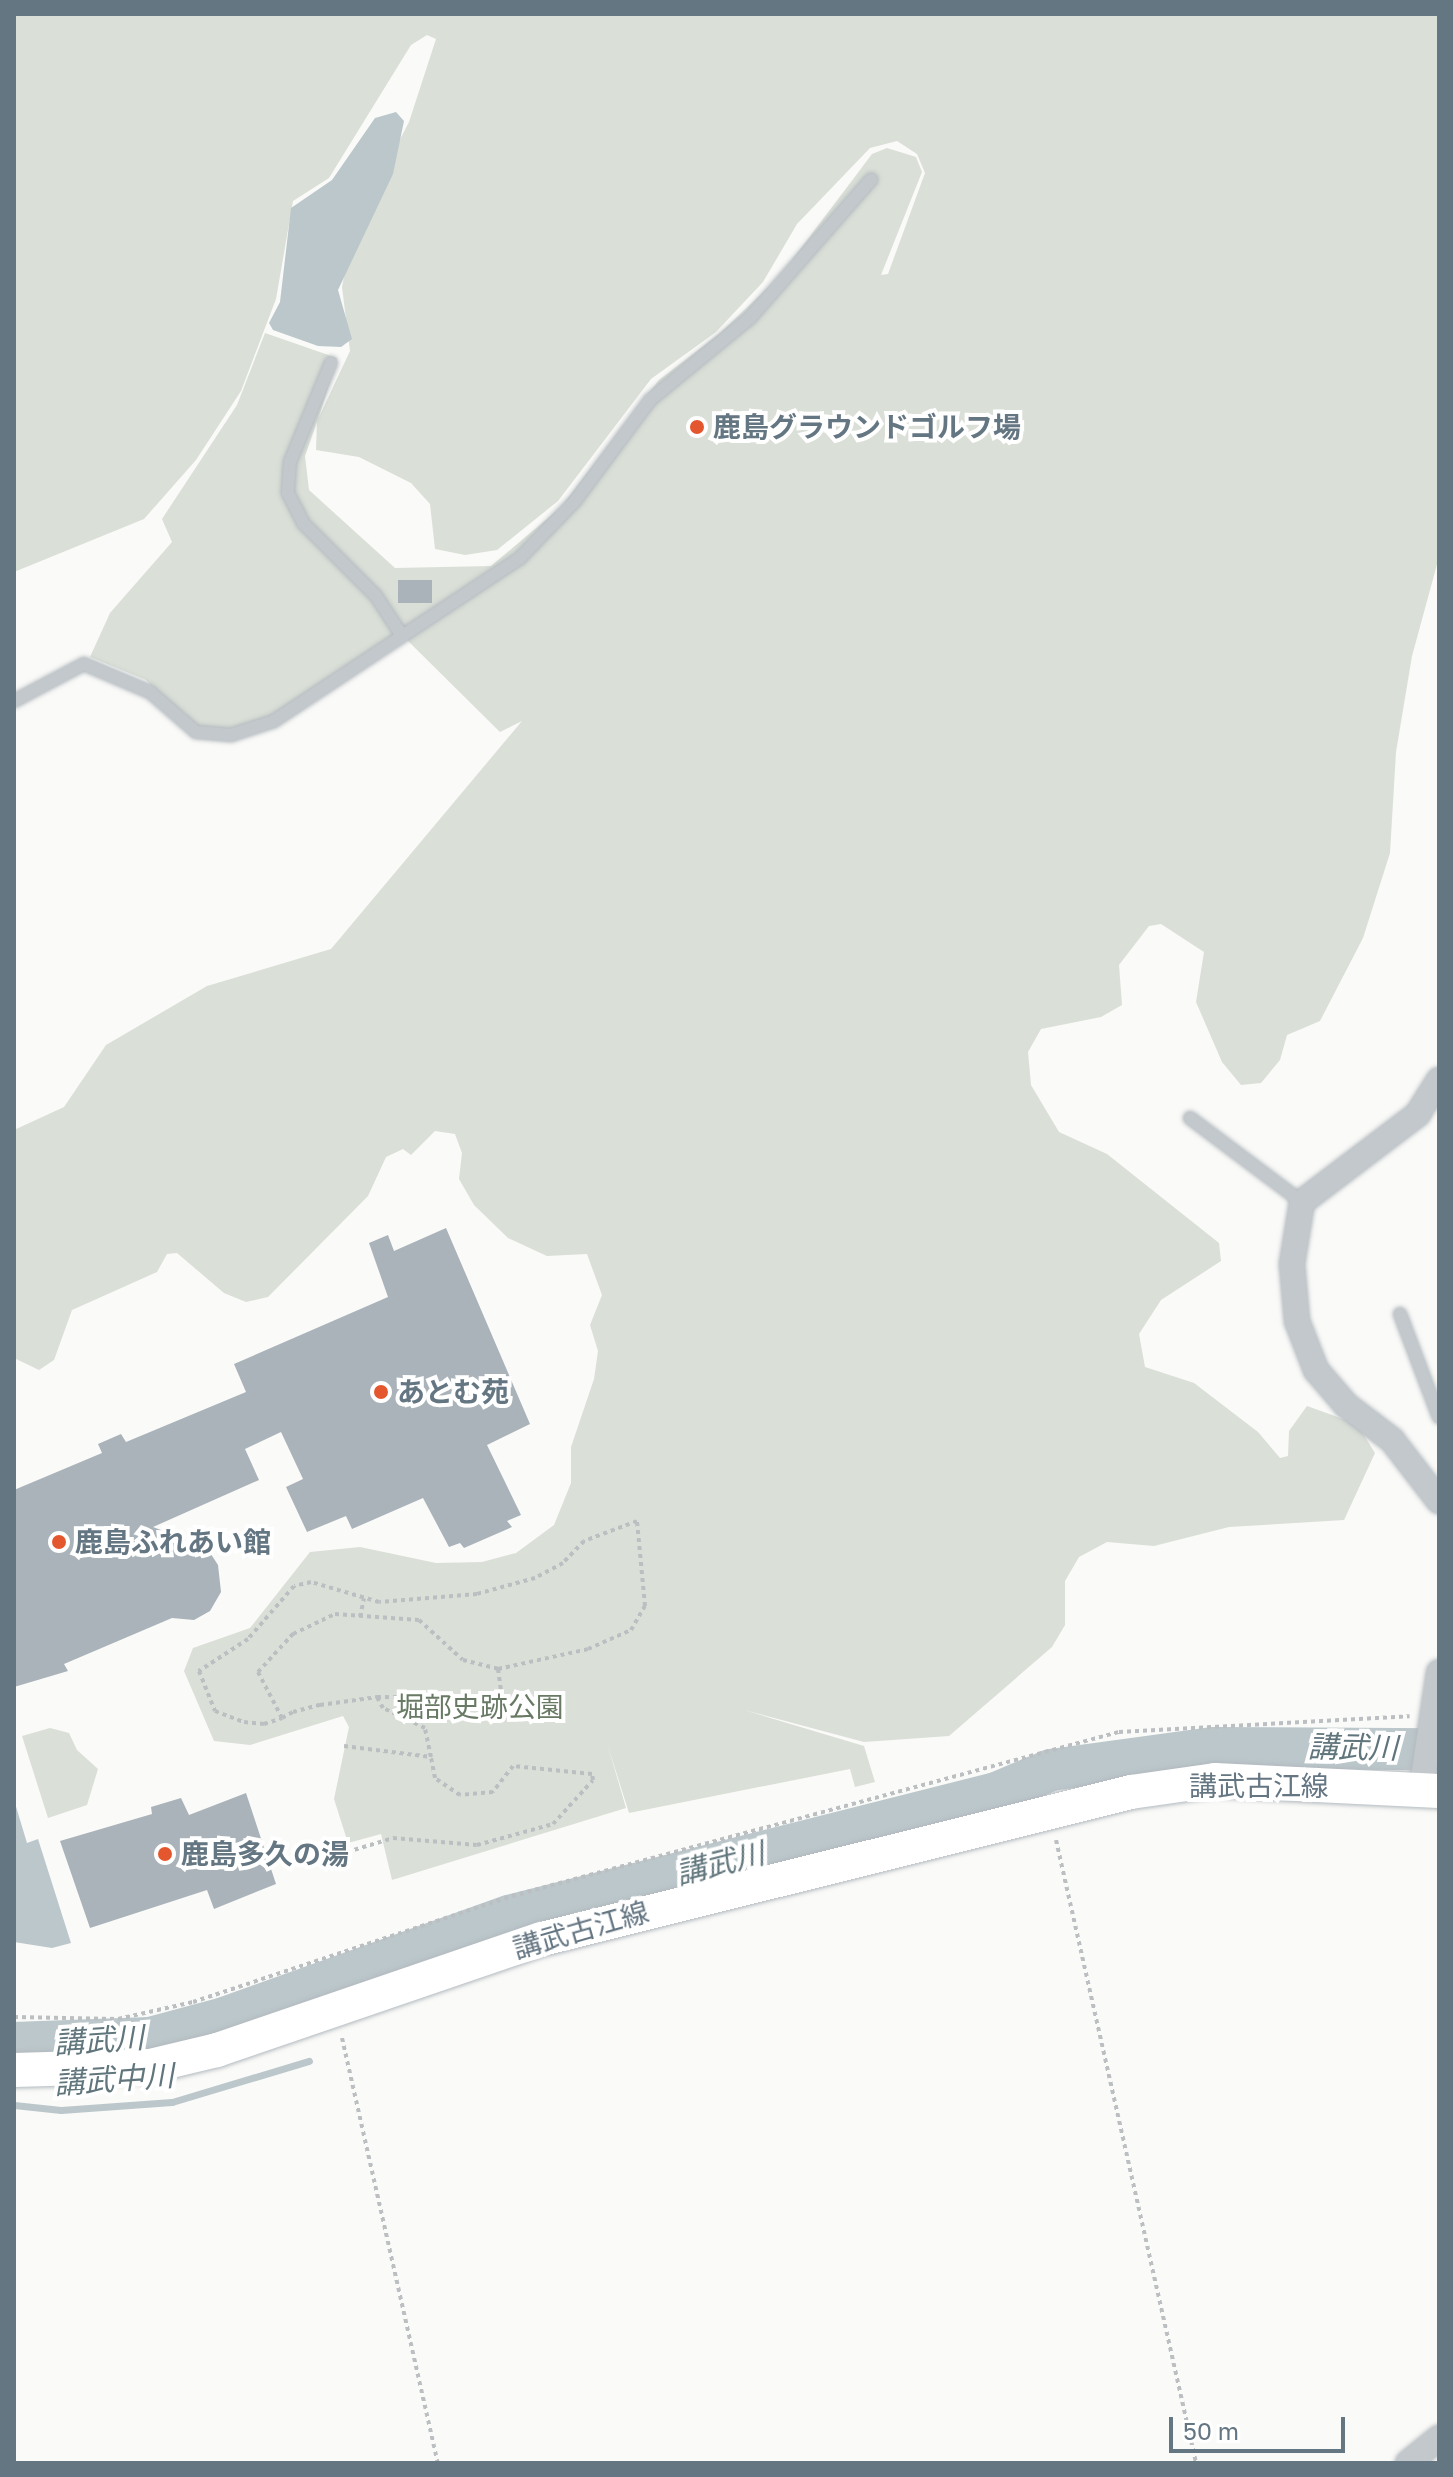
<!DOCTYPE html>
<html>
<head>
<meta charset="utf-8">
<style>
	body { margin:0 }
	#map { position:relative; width:1453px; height:2477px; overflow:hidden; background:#fafaf8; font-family:"Golos Text","Noto Sans JP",sans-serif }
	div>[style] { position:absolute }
	.green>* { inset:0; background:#dadfd7 }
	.water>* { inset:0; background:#bbc7cb }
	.stream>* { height:7px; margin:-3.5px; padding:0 3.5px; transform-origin:3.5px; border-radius:3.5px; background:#bbc7cb }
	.river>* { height:42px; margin:-21px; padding:0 21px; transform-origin:21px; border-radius:21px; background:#bbc7cb }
	.building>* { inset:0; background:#aab3b9; transform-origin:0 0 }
	.path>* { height:4px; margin-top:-2px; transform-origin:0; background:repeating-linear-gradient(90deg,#bbbfc2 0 4px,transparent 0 8px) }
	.roads { filter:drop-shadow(0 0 2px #b3babf) drop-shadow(0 0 2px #b3babf) }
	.service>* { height:12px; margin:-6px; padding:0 6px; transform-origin:6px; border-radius:6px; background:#c3c8cc }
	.minor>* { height:24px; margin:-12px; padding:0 12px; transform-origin:12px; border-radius:12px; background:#c3c8cc }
	.secondary>* { height:34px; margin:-17px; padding:0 17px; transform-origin:17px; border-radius:17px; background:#fff }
	.dots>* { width:22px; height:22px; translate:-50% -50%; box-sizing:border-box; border:4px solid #fff; border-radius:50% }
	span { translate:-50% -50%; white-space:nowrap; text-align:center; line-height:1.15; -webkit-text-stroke:8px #fff; paint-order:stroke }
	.poi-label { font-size:28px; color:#657683; font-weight:700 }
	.left { translate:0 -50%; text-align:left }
	.park-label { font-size:28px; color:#687a64 }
	.street-label { font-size:28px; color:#657683 }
	.water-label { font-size:30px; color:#60757c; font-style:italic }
	.frame { position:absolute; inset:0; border:16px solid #657683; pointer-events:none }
	.scale { position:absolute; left:1169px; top:2417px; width:176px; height:36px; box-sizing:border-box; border:4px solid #657683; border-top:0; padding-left:10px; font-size:24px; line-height:28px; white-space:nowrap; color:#657683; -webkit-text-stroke:6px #fff; paint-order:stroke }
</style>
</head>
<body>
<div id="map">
	<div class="green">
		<i style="clip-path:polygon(evenodd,14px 14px,1439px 14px,1439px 557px,1412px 656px,1396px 752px,1390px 853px,1363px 938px,1320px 1021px,1287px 1035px,1280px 1060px,1261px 1083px,1241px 1085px,1222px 1062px,1196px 1002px,1204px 952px,1161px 924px,1149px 926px,1119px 965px,1122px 1005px,1101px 1017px,1041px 1029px,1028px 1052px,1031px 1085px,1059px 1132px,1107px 1154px,1219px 1243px,1221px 1261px,1161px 1300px,1139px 1334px,1145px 1367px,1194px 1383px,1258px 1432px,1280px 1458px,1288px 1456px,1289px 1431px,1307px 1406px,1357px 1424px,1375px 1453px,1344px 1520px,1229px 1527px,1154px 1546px,1107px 1542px,1079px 1557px,1065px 1581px,1065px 1625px,1052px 1647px,949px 1736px,864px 1742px,744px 1710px,864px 1746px,875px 1782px,855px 1787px,850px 1769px,629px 1813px,607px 1743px,626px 1808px,392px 1880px,381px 1834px,348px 1843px,334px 1799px,349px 1727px,343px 1716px,250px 1745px,214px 1741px,184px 1671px,193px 1648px,250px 1628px,310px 1552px,360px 1547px,436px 1563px,482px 1562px,516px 1553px,554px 1525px,571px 1483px,571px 1447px,594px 1379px,598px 1351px,590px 1325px,602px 1295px,587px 1254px,547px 1256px,508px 1238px,474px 1205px,459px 1179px,462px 1153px,455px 1134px,435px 1131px,411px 1155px,403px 1149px,386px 1157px,368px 1196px,268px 1297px,246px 1302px,224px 1293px,177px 1253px,167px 1254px,157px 1272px,72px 1310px,54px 1360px,39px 1370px,14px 1358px,14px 1130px,64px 1107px,106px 1045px,207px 986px,331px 949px,522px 721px,500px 732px,407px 640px,271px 719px,220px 731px,187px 724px,146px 680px,90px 657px,110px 613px,172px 542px,162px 519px,237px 405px,265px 333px,337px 358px,319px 417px,350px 351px,342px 287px,353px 230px,409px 122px,436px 39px,427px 35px,411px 45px,329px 178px,293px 201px,276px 299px,241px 391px,196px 460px,144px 519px,14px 572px,14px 14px,897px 141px,917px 154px,925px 173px,888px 274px,881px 275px,922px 172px,916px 157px,887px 148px,872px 154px,780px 276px,720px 333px,659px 380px,561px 507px,491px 566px,395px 568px,309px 490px,305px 456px,317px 422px,316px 450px,359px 457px,411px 483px,430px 504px,435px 549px,465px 555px,497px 550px,558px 501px,651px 379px,716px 332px,763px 282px,797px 224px,870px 148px,897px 141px)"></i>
		<i style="clip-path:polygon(50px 1728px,69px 1733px,77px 1750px,98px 1769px,87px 1805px,48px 1818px,22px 1736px)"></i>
	</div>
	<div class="water">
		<i style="clip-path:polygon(396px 112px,404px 121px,393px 174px,338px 290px,352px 339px,341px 347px,318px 346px,273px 330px,269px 323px,280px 302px,291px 208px,332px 180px,375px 118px)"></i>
		<i style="clip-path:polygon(14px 1800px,27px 1843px,38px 1839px,71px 1943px,52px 1948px,14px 1942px)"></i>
	</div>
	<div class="stream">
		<i style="left:14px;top:2105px;width:47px;rotate:6.1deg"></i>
		<i style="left:61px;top:2110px;width:111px;rotate:-4.1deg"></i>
		<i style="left:172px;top:2102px;width:143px;rotate:-16.7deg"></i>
	</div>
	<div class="river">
		<i style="left:14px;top:2043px;width:136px;rotate:-2.1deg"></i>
		<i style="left:150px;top:2038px;width:77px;rotate:-15.1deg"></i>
		<i style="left:224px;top:2018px;width:303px;rotate:-19.7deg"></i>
		<i style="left:509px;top:1916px;width:502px;rotate:-14.17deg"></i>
		<i style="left:996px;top:1793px;width:60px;rotate:-22.7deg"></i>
		<i style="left:1051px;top:1770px;width:163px;rotate:-7.7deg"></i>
		<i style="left:1213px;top:1748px;width:226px;rotate:0.3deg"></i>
	</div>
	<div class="building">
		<i style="left:432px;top:580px;width:23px;height:34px;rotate:90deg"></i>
		<i style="clip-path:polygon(446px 1228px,530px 1424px,487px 1445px,521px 1515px,507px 1521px,512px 1527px,464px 1548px,460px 1543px,449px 1547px,423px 1498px,352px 1529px,346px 1516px,307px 1532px,286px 1487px,303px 1479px,281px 1432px,245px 1449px,259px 1480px,153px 1527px,207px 1548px,218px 1565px,221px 1592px,210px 1611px,194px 1620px,172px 1618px,64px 1664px,68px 1671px,14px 1687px,14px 1490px,102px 1453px,98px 1444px,121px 1434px,126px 1442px,246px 1392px,234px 1364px,388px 1297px,369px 1243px,388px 1235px,394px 1251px)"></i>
		<i style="clip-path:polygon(246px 1793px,276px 1884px,214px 1909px,207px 1890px,90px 1928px,60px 1841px,152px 1814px,151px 1807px,181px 1798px,189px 1815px)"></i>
	</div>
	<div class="path">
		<i style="left:360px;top:1617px;width:19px;rotate:-78deg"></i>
		<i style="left:498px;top:1669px;width:29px;rotate:82deg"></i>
		<i style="left:282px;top:1718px;width:52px;rotate:-117.6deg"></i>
		<i style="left:258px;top:1672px;width:52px;rotate:-47.4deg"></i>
		<i style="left:293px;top:1634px;width:47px;rotate:-25.5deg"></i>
		<i style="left:335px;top:1614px;width:84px;rotate:4.1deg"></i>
		<i style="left:419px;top:1620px;width:59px;rotate:42.3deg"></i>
		<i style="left:463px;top:1660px;width:36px;rotate:14deg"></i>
		<i style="left:498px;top:1669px;width:92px;rotate:-12.5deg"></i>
		<i style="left:588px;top:1649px;width:47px;rotate:-23.8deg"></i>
		<i style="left:631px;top:1630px;width:28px;rotate:-60deg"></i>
		<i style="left:645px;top:1606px;width:85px;rotate:-95.4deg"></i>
		<i style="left:637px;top:1521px;width:57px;rotate:159.3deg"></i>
		<i style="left:584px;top:1541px;width:30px;rotate:134deg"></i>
		<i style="left:563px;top:1563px;width:32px;rotate:152deg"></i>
		<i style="left:535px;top:1578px;width:60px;rotate:164.6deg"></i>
		<i style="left:477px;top:1594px;width:98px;rotate:175.3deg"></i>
		<i style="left:379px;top:1602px;width:71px;rotate:-163.6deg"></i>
		<i style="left:311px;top:1582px;width:17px;rotate:167deg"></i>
		<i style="left:294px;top:1586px;width:70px;rotate:131deg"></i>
		<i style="left:248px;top:1639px;width:59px;rotate:146.9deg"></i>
		<i style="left:199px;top:1671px;width:43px;rotate:68.2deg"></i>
		<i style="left:215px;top:1711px;width:31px;rotate:21deg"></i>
		<i style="left:244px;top:1722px;width:20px;rotate:6deg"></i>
		<i style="left:264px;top:1724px;width:19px;rotate:-18deg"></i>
		<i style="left:282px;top:1718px;width:13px;rotate:-29deg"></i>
		<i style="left:293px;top:1712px;width:28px;rotate:-15deg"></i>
		<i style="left:320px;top:1705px;width:58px;rotate:-8deg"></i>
		<i style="left:377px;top:1697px;width:101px;rotate:0.6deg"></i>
		<i style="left:478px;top:1698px;width:19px;rotate:32deg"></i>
		<i style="left:494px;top:1708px;width:16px;rotate:7deg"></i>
		<i style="left:510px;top:1710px;width:11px;rotate:-75deg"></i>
		<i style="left:513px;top:1699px;width:11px;rotate:-175deg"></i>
		<i style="left:502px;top:1698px;width:10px;rotate:96deg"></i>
		<i style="left:344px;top:1746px;width:88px;rotate:7.2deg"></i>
		<i style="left:431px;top:1757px;width:30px;rotate:-102deg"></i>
		<i style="left:425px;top:1728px;width:47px;rotate:-154.5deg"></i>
		<i style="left:383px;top:1708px;width:13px;rotate:-119deg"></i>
		<i style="left:1056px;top:1840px;width:639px;rotate:77.33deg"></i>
		<i style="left:347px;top:1852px;width:48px;rotate:-16.9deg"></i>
		<i style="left:393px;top:1838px;width:84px;rotate:4.8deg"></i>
		<i style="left:477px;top:1845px;width:79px;rotate:-15.4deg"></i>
		<i style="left:553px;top:1824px;width:59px;rotate:-47.7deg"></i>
		<i style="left:593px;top:1780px;width:6px;rotate:-99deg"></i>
		<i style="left:592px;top:1774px;width:79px;rotate:-174.2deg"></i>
		<i style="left:513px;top:1766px;width:33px;rotate:128deg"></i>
		<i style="left:493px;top:1792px;width:33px;rotate:175deg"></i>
		<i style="left:460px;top:1795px;width:30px;rotate:-146deg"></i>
		<i style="left:435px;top:1778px;width:21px;rotate:-101deg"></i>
		<i style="left:14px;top:2017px;width:104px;rotate:1.1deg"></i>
		<i style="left:118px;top:2019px;width:77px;rotate:-12.8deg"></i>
		<i style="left:193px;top:2002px;width:336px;rotate:-18.4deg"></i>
		<i style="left:512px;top:1896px;width:629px;rotate:-15.12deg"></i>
		<i style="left:1119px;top:1732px;width:291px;rotate:-3.1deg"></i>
		<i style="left:342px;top:2038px;width:436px;rotate:77.3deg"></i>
	</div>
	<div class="roads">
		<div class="service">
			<i style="left:331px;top:363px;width:107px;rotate:112.5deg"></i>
			<i style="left:290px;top:462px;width:31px;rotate:94deg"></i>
			<i style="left:288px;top:493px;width:34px;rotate:63deg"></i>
			<i style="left:303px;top:523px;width:103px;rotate:45deg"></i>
			<i style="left:376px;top:596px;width:45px;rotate:56.7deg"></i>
			<i style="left:14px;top:701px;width:79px;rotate:-27.9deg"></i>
			<i style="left:84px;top:664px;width:72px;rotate:23deg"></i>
			<i style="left:150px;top:692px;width:61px;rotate:41deg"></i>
			<i style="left:196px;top:732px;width:35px;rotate:5deg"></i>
			<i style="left:231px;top:735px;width:45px;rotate:-18deg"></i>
			<i style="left:274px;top:721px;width:295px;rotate:-33.5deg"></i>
			<i style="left:520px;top:558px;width:79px;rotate:-46deg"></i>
			<i style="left:575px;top:501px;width:126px;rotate:-53.4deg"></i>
			<i style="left:650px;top:400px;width:129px;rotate:-39.4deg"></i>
			<i style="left:750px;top:318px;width:184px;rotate:-48.8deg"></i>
			<i style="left:1190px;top:1118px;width:140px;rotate:36.9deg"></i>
			<i style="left:1400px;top:1314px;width:110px;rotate:69.3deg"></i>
		</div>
		<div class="minor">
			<i style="left:1439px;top:1080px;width:40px;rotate:122deg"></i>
			<i style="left:1418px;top:1114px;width:146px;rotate:142.8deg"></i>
			<i style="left:1302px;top:1202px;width:63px;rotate:99.2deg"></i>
			<i style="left:1292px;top:1264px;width:57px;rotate:85deg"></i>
			<i style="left:1297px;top:1321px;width:53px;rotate:68.8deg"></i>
			<i style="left:1316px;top:1370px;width:46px;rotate:49.4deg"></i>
			<i style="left:1346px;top:1405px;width:58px;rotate:37.3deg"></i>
			<i style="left:1392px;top:1440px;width:77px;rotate:52.4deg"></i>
			<i style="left:1421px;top:1790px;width:119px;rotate:-81.3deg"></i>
			<i style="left:1408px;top:2463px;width:40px;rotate:-39deg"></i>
		</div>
		<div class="secondary">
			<i style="left:14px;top:2070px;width:136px;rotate:-1.7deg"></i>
			<i style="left:150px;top:2066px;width:69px;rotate:-13.4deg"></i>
			<i style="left:217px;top:2050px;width:343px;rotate:-18.9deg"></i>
			<i style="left:542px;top:1939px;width:607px;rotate:-14.01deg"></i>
			<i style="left:1131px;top:1792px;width:85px;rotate:-8.1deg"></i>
			<i style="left:1215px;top:1780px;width:224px;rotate:2.8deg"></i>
		</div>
	</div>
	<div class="dots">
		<i style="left:697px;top:427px;background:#e4572e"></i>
		<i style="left:381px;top:1392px;background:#e4572e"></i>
		<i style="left:59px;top:1542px;background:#e4572e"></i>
		<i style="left:165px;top:1854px;background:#e4572e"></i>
	</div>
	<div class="poi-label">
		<span class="left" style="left:713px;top:427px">鹿島グラウンドゴルフ場</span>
		<span class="left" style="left:397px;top:1392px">あとむ苑</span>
		<span class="left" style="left:75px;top:1542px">鹿島ふれあい館</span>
		<span class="left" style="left:181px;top:1854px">鹿島多久の湯</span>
	</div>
	<div class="park-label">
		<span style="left:480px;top:1707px">堀部史跡公園</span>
	</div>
	<div class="street-label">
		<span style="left:1259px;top:1786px">講武古江線</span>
		<span style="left:581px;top:1930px;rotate:-16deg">講武古江線</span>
	</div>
	<div class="water-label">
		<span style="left:1353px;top:1747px;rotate:1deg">講武川</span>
		<span style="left:720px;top:1863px;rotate:-14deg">講武川</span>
		<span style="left:99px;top:2040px;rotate:-4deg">講武川</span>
		<span style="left:114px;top:2079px;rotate:-4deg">講武中川</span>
	</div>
	<div class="frame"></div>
	<div class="scale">50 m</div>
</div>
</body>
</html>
